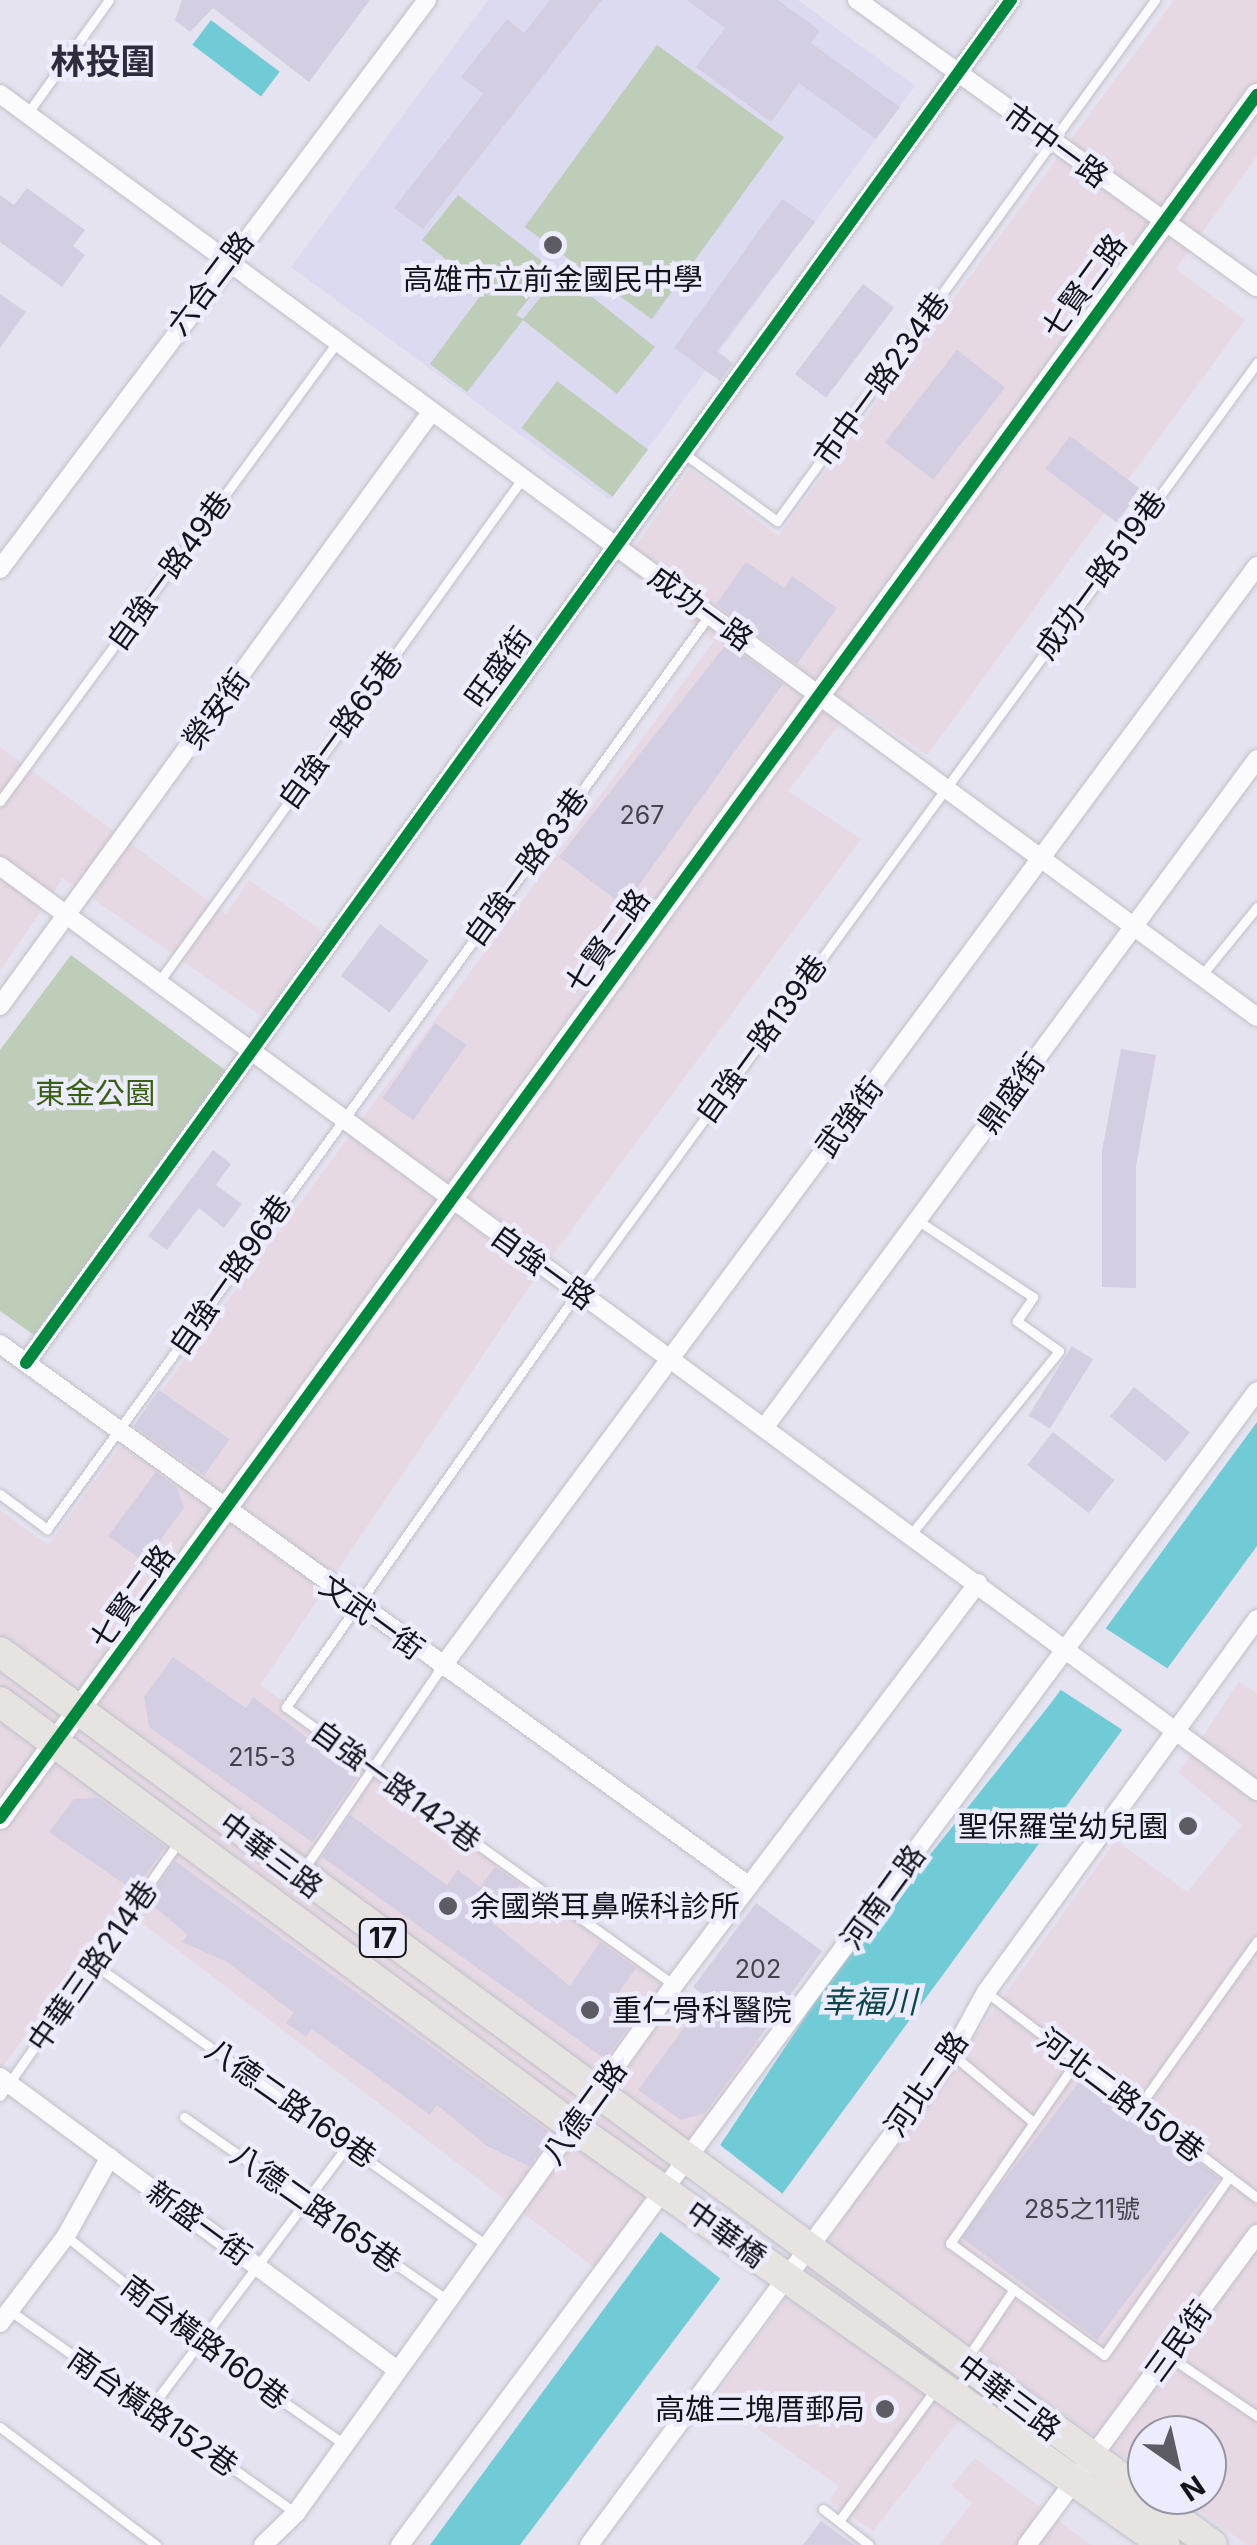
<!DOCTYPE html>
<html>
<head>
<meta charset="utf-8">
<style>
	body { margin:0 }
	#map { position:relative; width:1257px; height:2545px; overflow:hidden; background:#e4e3ef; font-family:Inter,"Noto Sans TC",sans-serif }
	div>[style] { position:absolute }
	.commercial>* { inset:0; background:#e6d9e4 }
	.built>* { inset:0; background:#dcdaf0 }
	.green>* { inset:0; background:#bdcdb7; transform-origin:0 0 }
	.water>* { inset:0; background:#70cbd6; transform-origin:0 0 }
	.pier>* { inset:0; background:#e4e3ef; transform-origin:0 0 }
	.building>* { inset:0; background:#d3cee2; transform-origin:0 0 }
	.roads { filter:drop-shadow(0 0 2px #c1c0c9) drop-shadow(0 0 2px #c1c0c9) }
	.service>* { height:9px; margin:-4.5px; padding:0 4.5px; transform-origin:4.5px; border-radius:4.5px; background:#fbfbfd }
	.minor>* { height:18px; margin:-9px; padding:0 9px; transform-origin:9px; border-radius:9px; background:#fbfbfd }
	.tertiary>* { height:22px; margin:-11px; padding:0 11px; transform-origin:11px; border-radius:11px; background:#fbfbfd }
	.primary>* { height:30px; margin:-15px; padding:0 15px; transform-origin:15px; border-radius:15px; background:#e7e3e0 }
	.cycleway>* { height:12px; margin:-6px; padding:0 6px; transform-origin:6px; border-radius:6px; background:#00873e }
	.dots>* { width:28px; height:28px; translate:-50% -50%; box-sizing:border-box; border:5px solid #edecfe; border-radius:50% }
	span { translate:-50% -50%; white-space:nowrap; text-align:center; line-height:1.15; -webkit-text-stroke:9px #edecfe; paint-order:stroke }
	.number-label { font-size:25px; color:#44424d }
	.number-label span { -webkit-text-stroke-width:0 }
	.shield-label span { padding:2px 8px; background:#edecfe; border:2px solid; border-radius:8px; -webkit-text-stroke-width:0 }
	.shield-label { font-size:28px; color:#14141b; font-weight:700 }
	.street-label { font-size:30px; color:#14141b }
	.poi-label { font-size:30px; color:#14141b }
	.right { translate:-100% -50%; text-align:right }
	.left { translate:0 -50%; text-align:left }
	.park-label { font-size:30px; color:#385f12 }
	.water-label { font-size:32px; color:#0c464b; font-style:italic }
	.quarter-label { font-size:35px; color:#2d2b3c; font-weight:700 }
	.north { position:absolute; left:1127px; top:2415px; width:100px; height:100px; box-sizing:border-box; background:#edecfe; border:2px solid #9696a3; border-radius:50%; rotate:146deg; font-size:28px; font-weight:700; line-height:40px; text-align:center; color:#14141b }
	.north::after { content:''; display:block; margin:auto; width:35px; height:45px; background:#5d5c65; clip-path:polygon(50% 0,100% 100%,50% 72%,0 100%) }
</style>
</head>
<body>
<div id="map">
	<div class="commercial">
		<i style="clip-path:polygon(1174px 0,1257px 0,1257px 156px,1176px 269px,1245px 320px,927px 755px,854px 705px,788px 791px,861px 839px,527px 1290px,260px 1685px,764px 2045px,595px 2268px,120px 1906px,0 2070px,0 1510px,48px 1545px,714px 641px,622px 565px,690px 469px,778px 536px)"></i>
		<i style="clip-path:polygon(0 747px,226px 914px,249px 880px,322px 931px,263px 1017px,63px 878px,0 971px)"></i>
		<i style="clip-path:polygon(1239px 1681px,1257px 1694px,1257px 2545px,1247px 2545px,1177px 2495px,1207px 2495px,1207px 2435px,1147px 2435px,1147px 2473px,1000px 2368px,873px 2531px,829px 2501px,839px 2486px,714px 2398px,1116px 1840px,1187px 1892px,1242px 1825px,1179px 1773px)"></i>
		<i style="clip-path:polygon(975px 2458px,1091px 2545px,939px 2545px,972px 2503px,951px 2486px)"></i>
	</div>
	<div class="built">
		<i style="clip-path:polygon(488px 0,798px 0,915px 86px,610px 500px,291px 267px)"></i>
	</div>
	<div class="green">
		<i style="left:657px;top:45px;width:157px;height:225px;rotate:36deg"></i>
		<i style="clip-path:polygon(458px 195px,552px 269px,516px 315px,523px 319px,561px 272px,655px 347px,617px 394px,523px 320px,467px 392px,430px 364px,483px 292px,491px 296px,422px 240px)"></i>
		<i style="left:557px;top:381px;width:114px;height:59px;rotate:37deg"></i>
		<i style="clip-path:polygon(71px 955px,229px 1073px,34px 1335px,0 1311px,0 1050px)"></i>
	</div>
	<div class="water">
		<i style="left:211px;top:20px;width:86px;height:31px;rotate:37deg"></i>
		<i style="clip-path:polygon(1257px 1422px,1257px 1546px,717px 2283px,520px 2545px,430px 2545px,679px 2207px,827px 1984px,1051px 1703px)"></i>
	</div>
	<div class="pier">
		<i style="left:1099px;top:1624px;width:84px;height:76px;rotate:33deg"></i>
		<i style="left:715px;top:2141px;width:90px;height:105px;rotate:38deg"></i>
	</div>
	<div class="building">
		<i style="clip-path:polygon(182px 0,370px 0,309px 82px,213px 8px,190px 32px,175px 20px)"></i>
		<i style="clip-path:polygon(550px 0,602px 0,423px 229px,394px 208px,483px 94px,461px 77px,507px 19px,524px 33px)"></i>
		<i style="clip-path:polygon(687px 0,778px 0,820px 31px,811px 43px,900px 107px,876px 139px,799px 83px,771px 122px,696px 67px,725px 28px)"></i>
		<i style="clip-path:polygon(27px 188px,85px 230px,73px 246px,85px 255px,62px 287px,0 242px,0 195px,14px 205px)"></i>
		<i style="clip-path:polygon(782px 199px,815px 222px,717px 351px,733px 363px,720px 381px,674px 348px)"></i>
		<i style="left:863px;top:284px;width:39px;height:113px;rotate:37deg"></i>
		<i style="clip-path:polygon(0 294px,26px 312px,0 348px)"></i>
		<i style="left:957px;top:350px;width:61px;height:117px;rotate:38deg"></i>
		<i style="left:1070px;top:436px;width:89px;height:41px;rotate:37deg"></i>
		<i style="clip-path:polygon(746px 562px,784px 588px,792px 576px,837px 608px,797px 664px,716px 604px)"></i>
		<i style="clip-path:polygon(727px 643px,783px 684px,624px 906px,559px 857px)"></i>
		<i style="left:380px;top:924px;width:61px;height:65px;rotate:37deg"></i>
		<i style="left:435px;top:1023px;width:38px;height:92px;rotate:35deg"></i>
		<i style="clip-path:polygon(1121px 1049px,1156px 1055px,1136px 1166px,1136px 1288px,1102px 1287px,1102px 1151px)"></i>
		<i style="clip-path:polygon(213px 1150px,231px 1164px,216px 1185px,242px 1204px,224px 1228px,199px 1208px,167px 1250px,148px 1236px)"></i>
		<i style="left:1072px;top:1346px;width:25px;height:82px;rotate:32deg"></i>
		<i style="left:1134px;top:1387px;width:72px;height:38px;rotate:39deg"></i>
		<i style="left:159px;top:1390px;width:86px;height:44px;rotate:35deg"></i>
		<i style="left:1053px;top:1432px;width:78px;height:42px;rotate:38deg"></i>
		<i style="clip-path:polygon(156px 1472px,177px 1488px,184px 1508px,144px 1562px,108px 1536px)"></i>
		<i style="clip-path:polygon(173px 1657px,246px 1708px,253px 1697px,358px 1776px,312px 1842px,149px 1727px,144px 1697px)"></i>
		<i style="clip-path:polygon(98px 1798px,165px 1847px,134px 1891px,49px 1832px,74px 1799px)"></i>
		<i style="clip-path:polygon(350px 1815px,447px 1885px,458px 1870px,480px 1887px,495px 1867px,520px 1884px,493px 1923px,570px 1986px,600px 1942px,636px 1968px,613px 2001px,636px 2017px,605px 2059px,322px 1857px)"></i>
		<i style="clip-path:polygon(175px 1861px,552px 2134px,529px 2166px,487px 2146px,437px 2105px,430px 2115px,312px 2029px,306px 2037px,286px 2023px,294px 2013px,227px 1962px,182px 1942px,188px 1935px,147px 1901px)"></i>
		<i style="clip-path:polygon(756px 1903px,822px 1951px,705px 2113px,681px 2120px,638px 2090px,707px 1997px,693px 1987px)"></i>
		<i style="left:1083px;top:2076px;width:170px;height:202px;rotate:37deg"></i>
		<i style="clip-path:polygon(821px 2521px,854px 2545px,803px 2545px)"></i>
	</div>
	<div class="roads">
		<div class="service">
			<i style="left:27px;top:114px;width:140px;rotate:-54.3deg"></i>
			<i style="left:683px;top:453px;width:116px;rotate:35.9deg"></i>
			<i style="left:777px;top:521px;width:644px;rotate:-54.04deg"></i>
			<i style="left:0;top:801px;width:571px;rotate:-53.69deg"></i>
			<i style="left:1201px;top:976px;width:89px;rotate:-50.9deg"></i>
			<i style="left:158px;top:983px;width:622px;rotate:-54.16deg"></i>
			<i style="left:0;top:1494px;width:59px;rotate:36.7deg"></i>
			<i style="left:47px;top:1529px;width:1130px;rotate:-54.07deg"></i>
			<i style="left:911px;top:1534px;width:235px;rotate:-51deg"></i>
			<i style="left:1059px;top:1351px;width:52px;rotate:-144.5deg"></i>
			<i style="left:1017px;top:1321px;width:29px;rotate:-56deg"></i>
			<i style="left:1033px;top:1297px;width:139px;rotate:-146.4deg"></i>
			<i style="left:303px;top:1870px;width:245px;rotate:-55.7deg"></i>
			<i style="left:95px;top:1965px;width:480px;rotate:35.6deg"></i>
			<i style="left:674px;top:1985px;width:477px;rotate:-144.4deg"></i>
			<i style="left:286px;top:1707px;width:507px;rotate:-54.87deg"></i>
			<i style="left:578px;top:1292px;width:1151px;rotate:-53.84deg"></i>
			<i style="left:986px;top:1992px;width:340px;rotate:37.2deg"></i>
			<i style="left:952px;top:2054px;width:106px;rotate:40deg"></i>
			<i style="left:1076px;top:2062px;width:221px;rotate:124.8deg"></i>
			<i style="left:950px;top:2243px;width:190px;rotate:36deg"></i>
			<i style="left:1104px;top:2355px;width:218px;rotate:-54.9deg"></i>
			<i style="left:0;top:2096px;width:313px;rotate:-54.9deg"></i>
			<i style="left:1138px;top:2108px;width:205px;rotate:-54.5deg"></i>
			<i style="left:184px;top:2117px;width:320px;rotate:34.8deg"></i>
			<i style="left:66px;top:2236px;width:173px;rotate:38.7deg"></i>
			<i style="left:201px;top:2344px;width:174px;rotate:35deg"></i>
			<i style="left:9px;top:2310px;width:352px;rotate:35.3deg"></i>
			<i style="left:1167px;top:2355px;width:109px;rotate:34.1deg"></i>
			<i style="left:968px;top:2357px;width:82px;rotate:-55.9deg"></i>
			<i style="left:149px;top:2410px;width:333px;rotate:-53.1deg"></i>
			<i style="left:0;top:2427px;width:196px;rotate:37.1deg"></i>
			<i style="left:823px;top:2509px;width:58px;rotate:38deg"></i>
			<i style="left:839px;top:2521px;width:161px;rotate:-53.8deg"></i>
		</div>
		<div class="minor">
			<i style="left:857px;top:0;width:492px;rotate:35.7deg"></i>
			<i style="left:0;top:94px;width:1559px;rotate:36.29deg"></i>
			<i style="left:0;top:569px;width:711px;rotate:-53.11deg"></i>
			<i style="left:0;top:866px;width:1561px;rotate:36.35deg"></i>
			<i style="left:0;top:1006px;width:735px;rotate:-54.02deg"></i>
			<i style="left:0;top:1344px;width:923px;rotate:35.88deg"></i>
			<i style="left:26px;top:1363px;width:1682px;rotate:-54.15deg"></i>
			<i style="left:764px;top:1428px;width:831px;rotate:-53.61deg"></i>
			<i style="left:442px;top:1667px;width:1370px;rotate:-53.49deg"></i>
			<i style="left:0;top:2077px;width:494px;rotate:36.4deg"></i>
			<i style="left:0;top:2323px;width:109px;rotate:-52.8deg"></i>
			<i style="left:66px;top:2236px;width:90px;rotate:-60.9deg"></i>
			<i style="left:263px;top:2545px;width:46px;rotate:-44.1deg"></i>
			<i style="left:296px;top:2513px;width:649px;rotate:-54.4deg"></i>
			<i style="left:674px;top:1985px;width:504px;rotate:-52.9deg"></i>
			<i style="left:400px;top:2545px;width:1437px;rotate:-53.4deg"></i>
			<i style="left:589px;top:2545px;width:611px;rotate:-53.52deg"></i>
			<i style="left:952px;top:2054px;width:71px;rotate:-61.3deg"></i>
			<i style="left:986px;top:1992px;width:461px;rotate:-54deg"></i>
			<i style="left:1027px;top:2545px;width:387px;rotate:-53.5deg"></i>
		</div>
		<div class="tertiary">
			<i style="left:0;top:1818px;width:2133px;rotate:-53.89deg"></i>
		</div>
		<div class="primary">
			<i style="left:0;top:1652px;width:1505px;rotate:36.38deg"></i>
			<i style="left:0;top:1702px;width:716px;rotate:36.53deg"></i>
			<i style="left:575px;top:2128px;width:722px;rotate:35.25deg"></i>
		</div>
	</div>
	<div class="cycleway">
		<i style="left:26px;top:1363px;width:1682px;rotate:-54.15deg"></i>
		<i style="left:0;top:1818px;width:2133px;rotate:-53.89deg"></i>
	</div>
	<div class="dots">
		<i style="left:553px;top:245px;background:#5d5c65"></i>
		<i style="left:1188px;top:1826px;background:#5d5c65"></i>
		<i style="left:448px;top:1906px;background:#5d5c65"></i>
		<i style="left:590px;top:2010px;background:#5d5c65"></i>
		<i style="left:885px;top:2409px;background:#5d5c65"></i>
	</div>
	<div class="number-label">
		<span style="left:642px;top:815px">267</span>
		<span style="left:262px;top:1757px">215-3</span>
		<span style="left:758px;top:1969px">202</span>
		<span style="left:1082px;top:2209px">285之11號</span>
	</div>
	<div class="shield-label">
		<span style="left:383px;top:1938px">17</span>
	</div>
	<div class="street-label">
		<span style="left:1056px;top:145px;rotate:36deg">市中一路</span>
		<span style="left:210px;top:283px;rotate:-53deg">六合二路</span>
		<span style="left:1084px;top:286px;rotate:-54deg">七賢二路</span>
		<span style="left:881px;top:379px;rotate:-54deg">市中一路234巷</span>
		<span style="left:169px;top:571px;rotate:-54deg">自強一路49巷</span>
		<span style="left:1100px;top:575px;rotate:-54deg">成功一路519巷</span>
		<span style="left:701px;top:608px;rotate:36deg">成功一路</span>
		<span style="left:498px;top:667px;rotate:-54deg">旺盛街</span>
		<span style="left:216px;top:709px;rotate:-54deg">榮安街</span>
		<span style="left:340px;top:730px;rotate:-54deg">自強一路65巷</span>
		<span style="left:526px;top:867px;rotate:-54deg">自強一路83巷</span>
		<span style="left:607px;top:941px;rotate:-54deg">七賢二路</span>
		<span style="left:761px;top:1039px;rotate:-54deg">自強一路139巷</span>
		<span style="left:1011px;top:1093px;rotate:-54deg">鼎盛街</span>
		<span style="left:849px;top:1117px;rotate:-53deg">武強街</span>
		<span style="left:543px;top:1267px;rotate:36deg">自強一路</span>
		<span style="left:230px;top:1275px;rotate:-55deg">自強一路96巷</span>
		<span style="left:132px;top:1597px;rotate:-54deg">七賢二路</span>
		<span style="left:372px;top:1617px;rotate:36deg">文武一街</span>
		<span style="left:396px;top:1786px;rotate:36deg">自強一路142巷</span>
		<span style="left:271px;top:1855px;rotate:37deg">中華三路</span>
		<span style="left:883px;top:1897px;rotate:-54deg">河南二路</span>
		<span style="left:92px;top:1966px;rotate:-55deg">中華三路214巷</span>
		<span style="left:926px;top:2084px;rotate:-55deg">河北二路</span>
		<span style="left:1121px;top:2095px;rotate:37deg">河北二路150巷</span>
		<span style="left:291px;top:2103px;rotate:35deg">八德二路169巷</span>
		<span style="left:584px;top:2112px;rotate:-54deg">八德二路</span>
		<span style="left:316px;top:2208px;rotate:35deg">八德二路165巷</span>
		<span style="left:199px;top:2223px;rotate:36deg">新盛一街</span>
		<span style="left:726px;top:2234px;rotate:36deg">中華橋</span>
		<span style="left:1178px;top:2341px;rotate:-54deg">三民街</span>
		<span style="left:205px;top:2342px;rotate:37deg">南台橫路160巷</span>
		<span style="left:1009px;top:2397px;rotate:37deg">中華三路</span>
		<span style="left:153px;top:2412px;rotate:35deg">南台橫路152巷</span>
	</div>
	<div class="poi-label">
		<span style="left:553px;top:279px">高雄市立前金國民中學</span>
		<span class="right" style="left:1168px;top:1826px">聖保羅堂幼兒園</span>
		<span class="left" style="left:470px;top:1906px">余國榮耳鼻喉科診所</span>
		<span class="left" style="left:612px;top:2010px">重仁骨科醫院</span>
		<span class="right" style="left:865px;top:2409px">高雄三塊厝郵局</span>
	</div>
	<div class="park-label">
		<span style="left:95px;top:1093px">東金公園</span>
	</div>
	<div class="water-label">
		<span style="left:869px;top:2002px">幸福川</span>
	</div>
	<div class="quarter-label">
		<span style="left:103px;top:61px">林投圍</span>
	</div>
	<div class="north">N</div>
</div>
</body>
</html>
